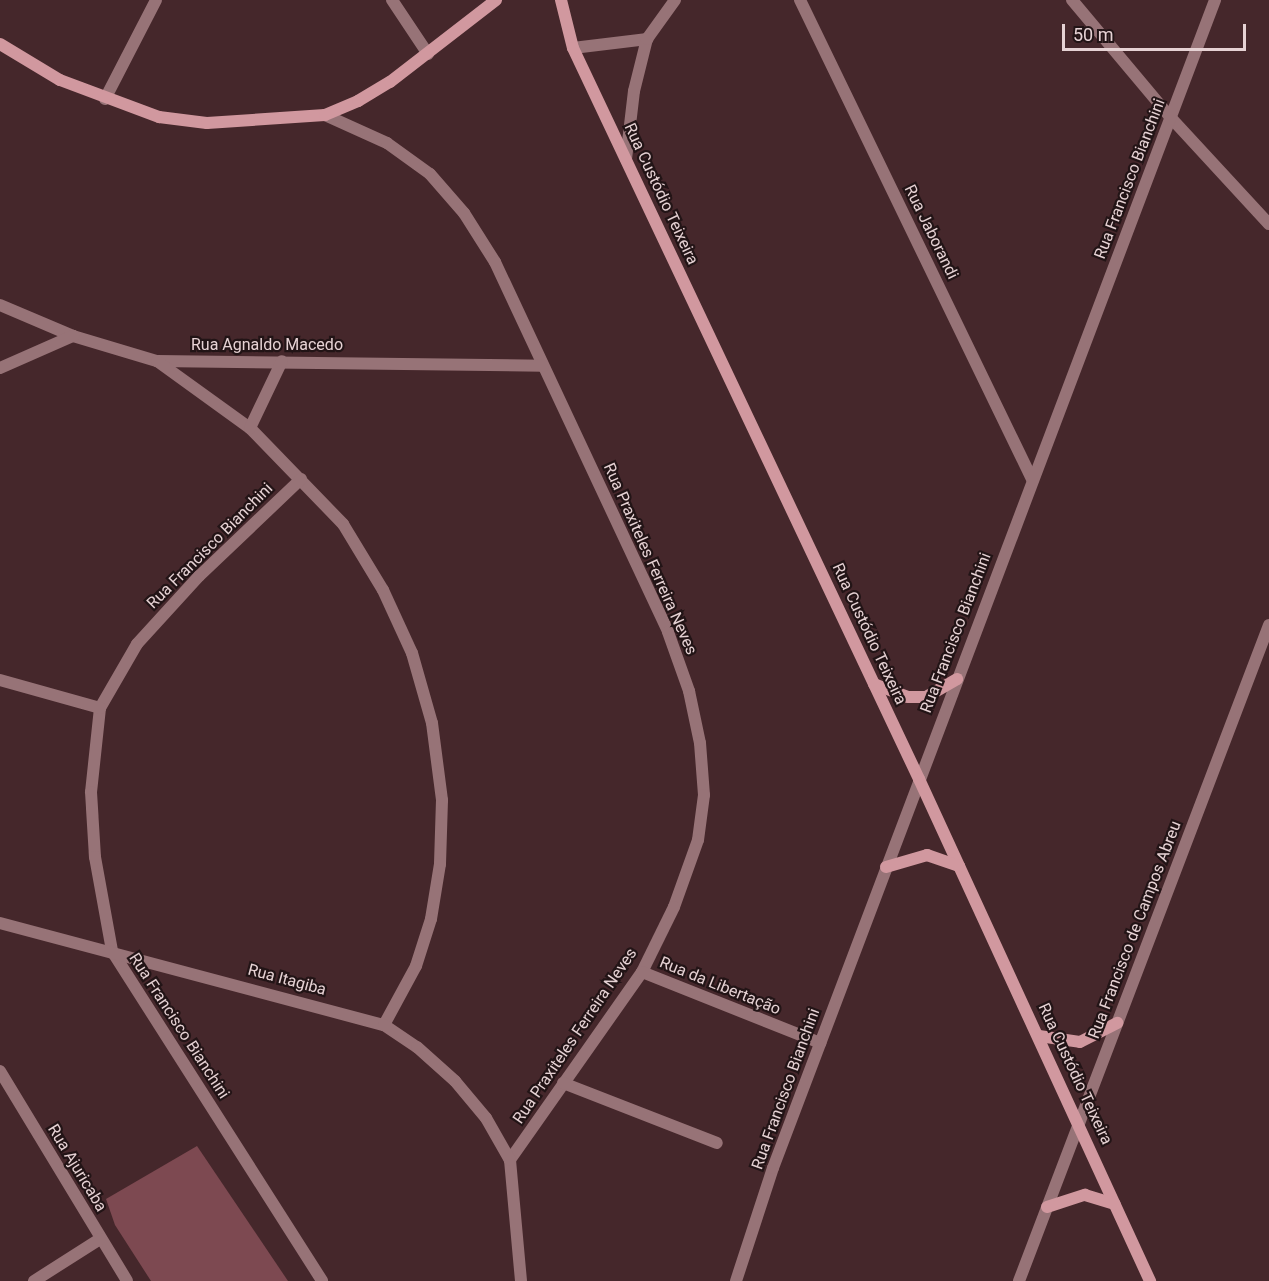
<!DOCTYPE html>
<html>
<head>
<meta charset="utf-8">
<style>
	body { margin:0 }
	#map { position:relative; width:1269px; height:1281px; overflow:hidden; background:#45272b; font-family:Roboto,sans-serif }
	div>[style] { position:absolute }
	.green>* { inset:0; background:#7d4951 }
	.minor>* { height:12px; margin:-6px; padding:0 6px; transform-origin:6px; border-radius:6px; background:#977377 }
	.secondary>* { height:12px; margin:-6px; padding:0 6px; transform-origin:6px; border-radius:6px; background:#d1989f }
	span { translate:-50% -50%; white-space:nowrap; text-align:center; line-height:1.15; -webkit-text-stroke:4.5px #221416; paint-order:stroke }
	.street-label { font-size:16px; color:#e6d2d4 }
	.scale { position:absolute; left:1062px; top:24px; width:184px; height:27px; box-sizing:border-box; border:3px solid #e6d2d4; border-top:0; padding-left:8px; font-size:18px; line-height:21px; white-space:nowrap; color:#e6d2d4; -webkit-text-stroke:4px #221416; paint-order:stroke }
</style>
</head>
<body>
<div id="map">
	<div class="green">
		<i style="clip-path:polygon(197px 1146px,288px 1281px,151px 1281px,115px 1225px,106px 1199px)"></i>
	</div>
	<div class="minor">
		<i style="left:392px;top:0;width:65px;rotate:56.3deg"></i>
		<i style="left:800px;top:0;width:532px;rotate:64.16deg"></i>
		<i style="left:1072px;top:0;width:155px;rotate:50deg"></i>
		<i style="left:1172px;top:119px;width:143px;rotate:47.3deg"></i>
		<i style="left:573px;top:48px;width:75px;rotate:-6.9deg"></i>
		<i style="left:105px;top:99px;width:111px;rotate:-62.7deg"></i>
		<i style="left:325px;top:115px;width:68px;rotate:24.3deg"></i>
		<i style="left:387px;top:143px;width:53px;rotate:35.8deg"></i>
		<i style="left:430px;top:174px;width:52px;rotate:48.9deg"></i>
		<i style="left:464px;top:213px;width:58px;rotate:57.7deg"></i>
		<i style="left:495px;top:262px;width:408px;rotate:64.9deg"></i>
		<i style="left:668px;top:632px;width:63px;rotate:70.4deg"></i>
		<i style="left:689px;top:691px;width:53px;rotate:78.1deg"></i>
		<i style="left:700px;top:743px;width:52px;rotate:85.6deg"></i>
		<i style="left:704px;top:795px;width:45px;rotate:97.6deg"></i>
		<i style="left:698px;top:840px;width:71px;rotate:109.7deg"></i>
		<i style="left:674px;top:907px;width:72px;rotate:116.2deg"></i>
		<i style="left:642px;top:972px;width:230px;rotate:125.1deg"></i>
		<i style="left:510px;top:1160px;width:121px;rotate:84.8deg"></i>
		<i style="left:626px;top:159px;width:68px;rotate:-83.3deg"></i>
		<i style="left:634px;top:91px;width:54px;rotate:-76deg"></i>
		<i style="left:647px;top:39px;width:48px;rotate:-54.3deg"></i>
		<i style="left:0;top:305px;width:79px;rotate:23deg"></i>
		<i style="left:73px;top:336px;width:88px;rotate:16.6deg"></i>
		<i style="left:157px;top:361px;width:386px;rotate:0.7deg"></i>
		<i style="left:157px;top:361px;width:115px;rotate:35.8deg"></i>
		<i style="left:250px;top:428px;width:134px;rotate:45.9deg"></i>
		<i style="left:343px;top:524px;width:77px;rotate:58.8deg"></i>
		<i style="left:383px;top:590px;width:69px;rotate:65.3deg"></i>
		<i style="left:412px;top:653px;width:73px;rotate:74.1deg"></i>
		<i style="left:432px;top:723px;width:78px;rotate:82.6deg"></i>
		<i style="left:442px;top:800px;width:64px;rotate:91.8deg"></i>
		<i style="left:440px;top:864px;width:56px;rotate:99.3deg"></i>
		<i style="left:431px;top:919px;width:49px;rotate:107.7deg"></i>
		<i style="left:416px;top:966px;width:67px;rotate:118.5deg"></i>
		<i style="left:0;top:368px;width:80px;rotate:-23.7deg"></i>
		<i style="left:250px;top:428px;width:74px;rotate:-64.5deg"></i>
		<i style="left:301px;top:479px;width:141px;rotate:136.4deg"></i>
		<i style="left:199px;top:576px;width:92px;rotate:132.4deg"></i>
		<i style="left:137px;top:644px;width:74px;rotate:120deg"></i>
		<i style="left:100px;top:708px;width:84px;rotate:96.1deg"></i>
		<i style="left:91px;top:792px;width:65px;rotate:86.5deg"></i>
		<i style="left:95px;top:857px;width:96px;rotate:79.7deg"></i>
		<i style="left:112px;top:951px;width:391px;rotate:57.5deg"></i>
		<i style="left:0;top:680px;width:104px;rotate:15.6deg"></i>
		<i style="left:0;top:923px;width:397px;rotate:14.9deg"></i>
		<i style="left:384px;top:1025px;width:40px;rotate:34deg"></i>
		<i style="left:417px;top:1047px;width:51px;rotate:41.8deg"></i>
		<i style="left:455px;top:1081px;width:48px;rotate:50deg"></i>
		<i style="left:486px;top:1118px;width:48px;rotate:60.3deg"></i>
		<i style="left:642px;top:972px;width:192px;rotate:21.7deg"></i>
		<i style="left:0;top:1071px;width:245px;rotate:58.8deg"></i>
		<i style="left:563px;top:1083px;width:165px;rotate:21.3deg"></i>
		<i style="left:34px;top:1281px;width:78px;rotate:-32.5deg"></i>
		<i style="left:736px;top:1281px;width:119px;rotate:-71.9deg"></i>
		<i style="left:773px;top:1168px;width:1249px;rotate:-69.27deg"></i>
		<i style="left:1019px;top:1281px;width:702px;rotate:-69.14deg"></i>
	</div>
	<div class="secondary">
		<i style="left:561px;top:0;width:49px;rotate:76deg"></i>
		<i style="left:573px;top:48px;width:809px;rotate:64.67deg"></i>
		<i style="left:919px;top:779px;width:553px;rotate:65.29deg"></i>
		<i style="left:0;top:44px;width:70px;rotate:31deg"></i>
		<i style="left:60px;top:80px;width:106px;rotate:20.5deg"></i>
		<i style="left:159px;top:117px;width:48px;rotate:7.1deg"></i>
		<i style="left:207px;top:123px;width:118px;rotate:-3.9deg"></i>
		<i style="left:325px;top:115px;width:36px;rotate:-23deg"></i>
		<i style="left:358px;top:101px;width:37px;rotate:-31deg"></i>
		<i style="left:390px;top:82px;width:134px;rotate:-37.7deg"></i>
		<i style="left:874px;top:684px;width:36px;rotate:21deg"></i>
		<i style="left:908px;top:697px;width:18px"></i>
		<i style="left:926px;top:697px;width:36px;rotate:-30deg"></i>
		<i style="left:886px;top:867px;width:43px;rotate:-16.3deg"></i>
		<i style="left:927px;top:855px;width:34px;rotate:19deg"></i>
		<i style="left:1039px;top:1036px;width:41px;rotate:8.3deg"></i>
		<i style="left:1080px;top:1042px;width:42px;rotate:-27.2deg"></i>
		<i style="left:1047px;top:1207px;width:40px;rotate:-18deg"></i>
		<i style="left:1085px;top:1195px;width:31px;rotate:17deg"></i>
	</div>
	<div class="street-label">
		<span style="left:1130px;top:179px;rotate:-69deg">Rua Francisco Bianchini</span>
		<span style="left:661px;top:194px;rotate:65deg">Rua Custódio Teixeira</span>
		<span style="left:931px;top:232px;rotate:64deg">Rua Jaborandi</span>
		<span style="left:267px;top:345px">Rua Agnaldo Macedo</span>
		<span style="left:210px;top:546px;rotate:-45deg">Rua Francisco Bianchini</span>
		<span style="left:650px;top:559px;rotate:66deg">Rua Praxiteles Ferreira Neves</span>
		<span style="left:956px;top:633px;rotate:-69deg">Rua Francisco Bianchini</span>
		<span style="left:869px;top:634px;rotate:65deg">Rua Custódio Teixeira</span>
		<span style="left:1135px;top:930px;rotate:-69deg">Rua Francisco de Campos Abreu</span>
		<span style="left:287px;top:980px;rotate:15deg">Rua Itagiba</span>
		<span style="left:720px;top:986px;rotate:22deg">Rua da Libertação</span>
		<span style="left:179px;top:1026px;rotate:57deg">Rua Francisco Bianchini</span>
		<span style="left:575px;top:1036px;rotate:-56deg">Rua Praxiteles Ferreira Neves</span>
		<span style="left:1075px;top:1074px;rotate:65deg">Rua Custódio Teixeira</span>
		<span style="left:786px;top:1089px;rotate:-70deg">Rua Francisco Bianchini</span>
		<span style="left:77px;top:1168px;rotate:59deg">Rua Ajuricaba</span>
	</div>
	<div class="scale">50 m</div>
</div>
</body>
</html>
